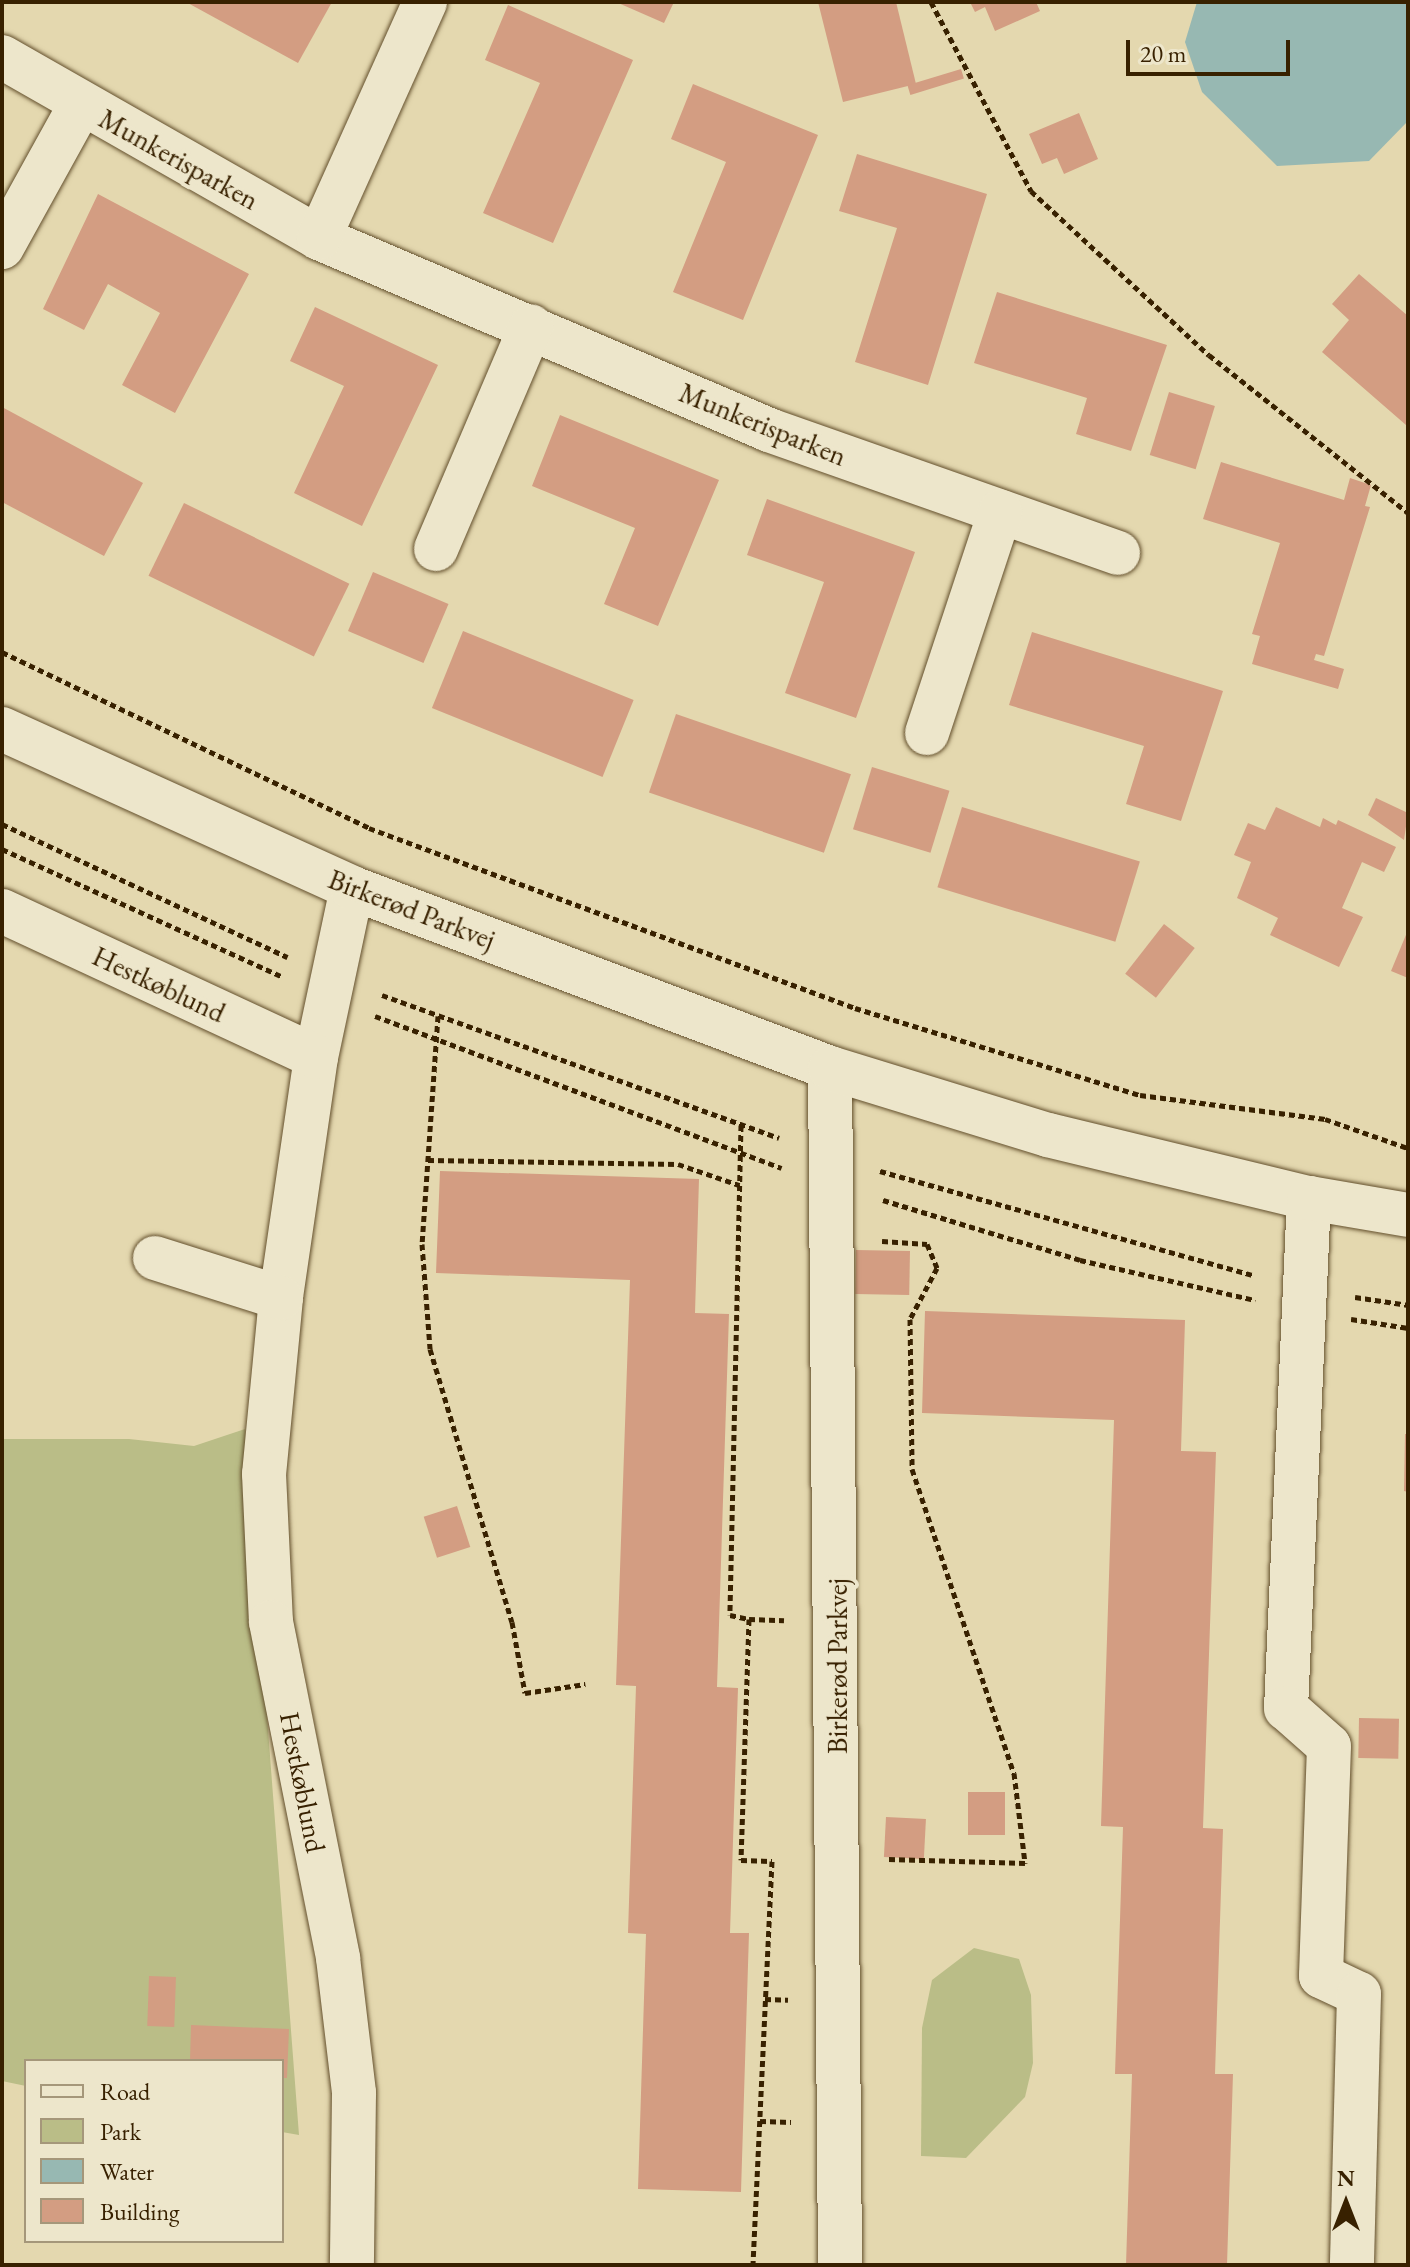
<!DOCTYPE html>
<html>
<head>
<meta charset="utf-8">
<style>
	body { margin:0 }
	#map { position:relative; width:1410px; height:2267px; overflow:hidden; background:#e4d8af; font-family:"EB Garamond",serif }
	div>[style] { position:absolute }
	.green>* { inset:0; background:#babd87 }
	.water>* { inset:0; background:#97b8b2 }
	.building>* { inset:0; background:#d39d82; transform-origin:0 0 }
	.path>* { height:5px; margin-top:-2.5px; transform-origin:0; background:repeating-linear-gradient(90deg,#382100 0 6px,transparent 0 10px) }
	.roads { filter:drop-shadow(0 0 2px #634f2c) drop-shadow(0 0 2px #634f2c) }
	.street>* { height:44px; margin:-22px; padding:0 22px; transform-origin:22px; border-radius:22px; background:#ede6cb }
	.secondary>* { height:44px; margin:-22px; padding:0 22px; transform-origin:22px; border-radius:22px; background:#ede6cb }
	span { translate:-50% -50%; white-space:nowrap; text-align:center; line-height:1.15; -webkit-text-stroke:8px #ede6cb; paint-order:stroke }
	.street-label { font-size:28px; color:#382100 }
	.frame { position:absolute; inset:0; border:4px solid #382100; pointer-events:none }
	.legend { position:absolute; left:24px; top:2059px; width:260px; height:184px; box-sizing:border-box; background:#ede6cb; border:2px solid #a5977a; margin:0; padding:10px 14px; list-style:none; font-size:24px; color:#382100 }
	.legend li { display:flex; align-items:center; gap:16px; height:40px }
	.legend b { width:40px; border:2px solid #a5977a }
	.north { position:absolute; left:1306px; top:2163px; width:80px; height:80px; -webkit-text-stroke:6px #ede6cb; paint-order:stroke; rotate:0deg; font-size:22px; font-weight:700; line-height:32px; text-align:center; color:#382100 }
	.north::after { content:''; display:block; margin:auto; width:28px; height:36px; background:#382100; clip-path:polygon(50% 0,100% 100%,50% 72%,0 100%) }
	.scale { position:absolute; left:1126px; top:40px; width:164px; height:36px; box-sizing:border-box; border:4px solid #382100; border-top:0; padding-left:10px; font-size:24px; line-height:28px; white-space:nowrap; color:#382100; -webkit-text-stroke:6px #ede6cb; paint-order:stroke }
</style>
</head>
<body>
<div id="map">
	<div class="green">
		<i style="clip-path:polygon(245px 1429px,299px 2135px,282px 2132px,282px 2061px,26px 2061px,26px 2086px,2px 2081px,2px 1439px,129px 1439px,194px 1446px)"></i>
		<i style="clip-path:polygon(974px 1948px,1019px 1959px,1031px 1995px,1033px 2063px,1025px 2097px,966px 2158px,921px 2156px,922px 2028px,932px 1980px)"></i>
	</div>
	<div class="water">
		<i style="clip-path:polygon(1197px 2px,1408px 2px,1408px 121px,1369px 161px,1277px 166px,1202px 92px,1185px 42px)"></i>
	</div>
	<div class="building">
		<i style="clip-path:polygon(186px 2px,332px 2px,298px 63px)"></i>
		<i style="clip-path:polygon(616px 2px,674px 2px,664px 23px)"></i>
		<i style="clip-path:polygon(818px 2px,896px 2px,916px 84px,843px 102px)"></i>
		<i style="clip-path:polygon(970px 2px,1036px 2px,1040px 11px,995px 31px,985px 7px,975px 12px)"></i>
		<i style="clip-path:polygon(508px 5px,633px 60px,553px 243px,483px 213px,540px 83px,485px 60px)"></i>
		<i style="left:961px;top:69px;width:10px;height:56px;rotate:73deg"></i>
		<i style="clip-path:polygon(693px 84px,818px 135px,743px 320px,673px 292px,726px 162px,671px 139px)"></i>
		<i style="clip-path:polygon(1079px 113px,1098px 159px,1064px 174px,1057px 158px,1042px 164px,1029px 134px)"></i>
		<i style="clip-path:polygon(857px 154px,987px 194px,928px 385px,855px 362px,897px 228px,839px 211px)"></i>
		<i style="clip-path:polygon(98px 194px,249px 274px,175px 413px,122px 385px,160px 313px,108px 284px,84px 330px,43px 309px)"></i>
		<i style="clip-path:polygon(1359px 274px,1408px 316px,1406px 425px,1322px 352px,1349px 320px,1332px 304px)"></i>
		<i style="clip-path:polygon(997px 292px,1167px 345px,1131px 451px,1076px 434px,1087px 398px,974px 363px)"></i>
		<i style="clip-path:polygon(315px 307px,438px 365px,362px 526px,294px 493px,344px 386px,290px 361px)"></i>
		<i style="left:1169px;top:392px;width:48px;height:66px;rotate:17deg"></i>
		<i style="clip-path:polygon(2px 407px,143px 483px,104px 556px,2px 502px)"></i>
		<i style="clip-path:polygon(560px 415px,719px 480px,658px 626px,604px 604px,635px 528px,532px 486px)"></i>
		<i style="clip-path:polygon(1221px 462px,1344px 500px,1350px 478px,1371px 485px,1365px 506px,1370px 507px,1324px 656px,1316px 654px,1314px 660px,1344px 669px,1338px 689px,1252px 664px,1260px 636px,1252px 634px,1280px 543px,1203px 519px)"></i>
		<i style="clip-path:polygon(767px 499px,915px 552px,856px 718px,785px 693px,824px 582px,747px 555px)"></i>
		<i style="left:184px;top:503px;width:184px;height:81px;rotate:26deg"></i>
		<i style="left:373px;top:572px;width:82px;height:64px;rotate:23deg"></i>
		<i style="left:463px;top:631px;width:184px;height:83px;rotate:22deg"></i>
		<i style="clip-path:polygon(1032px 632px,1223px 691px,1181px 821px,1126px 804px,1144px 746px,1009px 705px)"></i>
		<i style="left:676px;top:714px;width:185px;height:83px;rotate:19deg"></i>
		<i style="left:872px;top:767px;width:81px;height:65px;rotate:17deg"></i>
		<i style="clip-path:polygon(1376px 798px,1408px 813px,1404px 840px,1368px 815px)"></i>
		<i style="left:962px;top:807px;width:186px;height:84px;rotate:17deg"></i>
		<i style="clip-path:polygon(1276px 807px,1320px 827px,1323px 818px,1336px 825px,1338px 820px,1396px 847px,1384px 872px,1362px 862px,1342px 908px,1363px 917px,1339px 967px,1270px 935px,1278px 918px,1237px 898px,1251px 862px,1234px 855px,1248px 823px,1265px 830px)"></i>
		<i style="left:1164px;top:924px;width:39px;height:63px;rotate:38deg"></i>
		<i style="clip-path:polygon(1408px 930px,1408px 978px,1391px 971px)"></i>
		<i style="clip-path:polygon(440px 1171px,699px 1179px,695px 1313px,729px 1314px,717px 1687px,738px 1688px,730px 1933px,749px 1933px,741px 2192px,638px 2189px,646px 1934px,628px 1933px,636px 1686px,616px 1685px,630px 1280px,436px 1273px)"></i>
		<i style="left:856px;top:1250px;width:54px;height:44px;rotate:1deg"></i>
		<i style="clip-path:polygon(925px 1311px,1185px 1320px,1181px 1451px,1216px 1452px,1203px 1828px,1223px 1829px,1215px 2074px,1233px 2074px,1227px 2265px,1126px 2265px,1132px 2074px,1115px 2074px,1123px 1827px,1101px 1826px,1114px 1420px,922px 1413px)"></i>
		<i style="clip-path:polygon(1405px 1434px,1408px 1434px,1408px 1492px,1404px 1491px)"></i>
		<i style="left:457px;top:1506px;width:43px;height:35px;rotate:72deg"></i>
		<i style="left:1359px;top:1718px;width:40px;height:40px;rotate:1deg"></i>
		<i style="left:968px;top:1792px;width:37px;height:43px"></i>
		<i style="left:886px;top:1817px;width:40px;height:40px;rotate:3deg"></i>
		<i style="left:149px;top:1976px;width:27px;height:50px;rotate:2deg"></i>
		<i style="clip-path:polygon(191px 2025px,289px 2029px,287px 2078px,282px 2078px,282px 2061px,190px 2061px)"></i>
	</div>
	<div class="path">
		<i style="left:931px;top:2px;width:214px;rotate:62.1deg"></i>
		<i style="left:1031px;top:191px;width:242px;rotate:42.7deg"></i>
		<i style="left:1209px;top:355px;width:254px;rotate:38.4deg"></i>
		<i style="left:2px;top:652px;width:407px;rotate:25.6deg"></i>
		<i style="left:369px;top:828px;width:518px;rotate:20.32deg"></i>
		<i style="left:855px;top:1008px;width:298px;rotate:17deg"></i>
		<i style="left:1140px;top:1095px;width:187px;rotate:7.4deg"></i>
		<i style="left:1325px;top:1119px;width:88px;rotate:19.3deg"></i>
		<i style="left:2px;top:824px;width:315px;rotate:25deg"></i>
		<i style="left:2px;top:849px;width:307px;rotate:24.5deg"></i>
		<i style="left:382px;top:995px;width:422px;rotate:19.8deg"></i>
		<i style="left:375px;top:1016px;width:434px;rotate:20.5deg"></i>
		<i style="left:438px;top:1016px;width:229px;rotate:94deg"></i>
		<i style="left:422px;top:1244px;width:105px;rotate:85.6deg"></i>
		<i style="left:430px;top:1349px;width:285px;rotate:73.3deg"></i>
		<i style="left:512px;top:1622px;width:72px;rotate:79.6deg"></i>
		<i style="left:525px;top:1693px;width:61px;rotate:-8.5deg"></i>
		<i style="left:741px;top:1125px;width:490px;rotate:91.3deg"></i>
		<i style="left:730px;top:1615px;width:19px;rotate:12deg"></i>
		<i style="left:749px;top:1619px;width:241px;rotate:91.9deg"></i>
		<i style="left:741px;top:1860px;width:31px;rotate:2deg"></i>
		<i style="left:772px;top:1861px;width:404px;rotate:92.7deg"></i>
		<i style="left:428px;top:1160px;width:250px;rotate:0.9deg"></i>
		<i style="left:678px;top:1164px;width:65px;rotate:19deg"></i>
		<i style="left:880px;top:1171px;width:389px;rotate:15.6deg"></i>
		<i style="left:883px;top:1200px;width:206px;rotate:16.9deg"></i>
		<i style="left:1080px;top:1260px;width:180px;rotate:12.9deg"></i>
		<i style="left:882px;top:1241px;width:45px;rotate:3.8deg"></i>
		<i style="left:927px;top:1244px;width:26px;rotate:67deg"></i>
		<i style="left:937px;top:1268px;width:58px;rotate:117.9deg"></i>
		<i style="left:910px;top:1319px;width:150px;rotate:89.2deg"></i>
		<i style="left:912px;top:1469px;width:321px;rotate:71.5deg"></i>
		<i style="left:1014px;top:1773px;width:91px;rotate:83deg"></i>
		<i style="left:1025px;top:1863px;width:137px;rotate:-178.3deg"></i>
		<i style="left:1355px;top:1297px;width:54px;rotate:8.6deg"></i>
		<i style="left:1351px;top:1319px;width:58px;rotate:9deg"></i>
		<i style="left:749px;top:1619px;width:35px;rotate:2deg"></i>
		<i style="left:765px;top:1999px;width:23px;rotate:2deg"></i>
		<i style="left:760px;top:2121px;width:31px;rotate:2deg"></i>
	</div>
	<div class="roads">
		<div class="street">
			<i style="left:2px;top:57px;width:365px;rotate:29.7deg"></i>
			<i style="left:319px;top:238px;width:489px;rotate:23.1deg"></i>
			<i style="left:769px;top:430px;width:370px;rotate:19.4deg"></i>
			<i style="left:319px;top:238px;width:259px;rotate:-65.8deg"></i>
			<i style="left:2px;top:247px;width:163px;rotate:-61.1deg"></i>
			<i style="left:436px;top:549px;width:242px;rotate:-66.9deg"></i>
			<i style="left:927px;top:733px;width:233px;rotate:-71.7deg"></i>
			<i style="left:352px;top:888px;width:173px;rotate:102deg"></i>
			<i style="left:316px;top:1057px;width:244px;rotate:98.3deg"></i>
			<i style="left:281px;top:1298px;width:177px;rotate:95.5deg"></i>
			<i style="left:264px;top:1474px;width:148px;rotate:87.3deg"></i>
			<i style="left:271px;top:1622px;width:343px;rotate:78.7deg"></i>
			<i style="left:338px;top:1958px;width:136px;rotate:83.2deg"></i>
			<i style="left:354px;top:2093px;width:172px;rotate:90.7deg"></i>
			<i style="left:2px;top:911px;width:346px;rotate:24.9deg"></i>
			<i style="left:830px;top:1068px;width:1197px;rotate:89.52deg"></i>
			<i style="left:1309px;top:1198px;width:511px;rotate:92.58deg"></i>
			<i style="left:1286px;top:1708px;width:57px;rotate:41.5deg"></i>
			<i style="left:1329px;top:1746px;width:230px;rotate:92deg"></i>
			<i style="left:1321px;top:1976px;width:42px;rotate:25.3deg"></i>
			<i style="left:1359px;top:1994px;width:271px;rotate:91.5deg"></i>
			<i style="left:155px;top:1258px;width:132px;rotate:17.6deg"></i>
		</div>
		<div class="secondary">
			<i style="left:2px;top:729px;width:384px;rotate:24.4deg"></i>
			<i style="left:352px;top:888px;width:511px;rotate:20.63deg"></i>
			<i style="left:830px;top:1068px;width:228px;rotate:17.1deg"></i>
			<i style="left:1048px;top:1135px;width:268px;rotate:13.6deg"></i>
			<i style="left:1309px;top:1198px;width:100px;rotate:9.7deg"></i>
		</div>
	</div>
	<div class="street-label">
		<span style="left:179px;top:159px;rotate:29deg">Munkerisparken</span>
		<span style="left:763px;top:424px;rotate:22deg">Munkerisparken</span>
		<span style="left:412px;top:909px;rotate:21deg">Birkerød Parkvej</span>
		<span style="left:159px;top:984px;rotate:25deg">Hestkøblund</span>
		<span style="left:837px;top:1666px;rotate:-90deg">Birkerød Parkvej</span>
		<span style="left:303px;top:1782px;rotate:79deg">Hestkøblund</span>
	</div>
	<div class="frame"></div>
	<ul class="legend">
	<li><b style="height:10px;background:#ede6cb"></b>Road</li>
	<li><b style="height:22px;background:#babd87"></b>Park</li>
	<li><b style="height:22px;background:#97b8b2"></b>Water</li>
	<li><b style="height:22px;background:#d39d82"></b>Building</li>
	</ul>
	<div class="north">N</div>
	<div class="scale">20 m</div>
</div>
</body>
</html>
